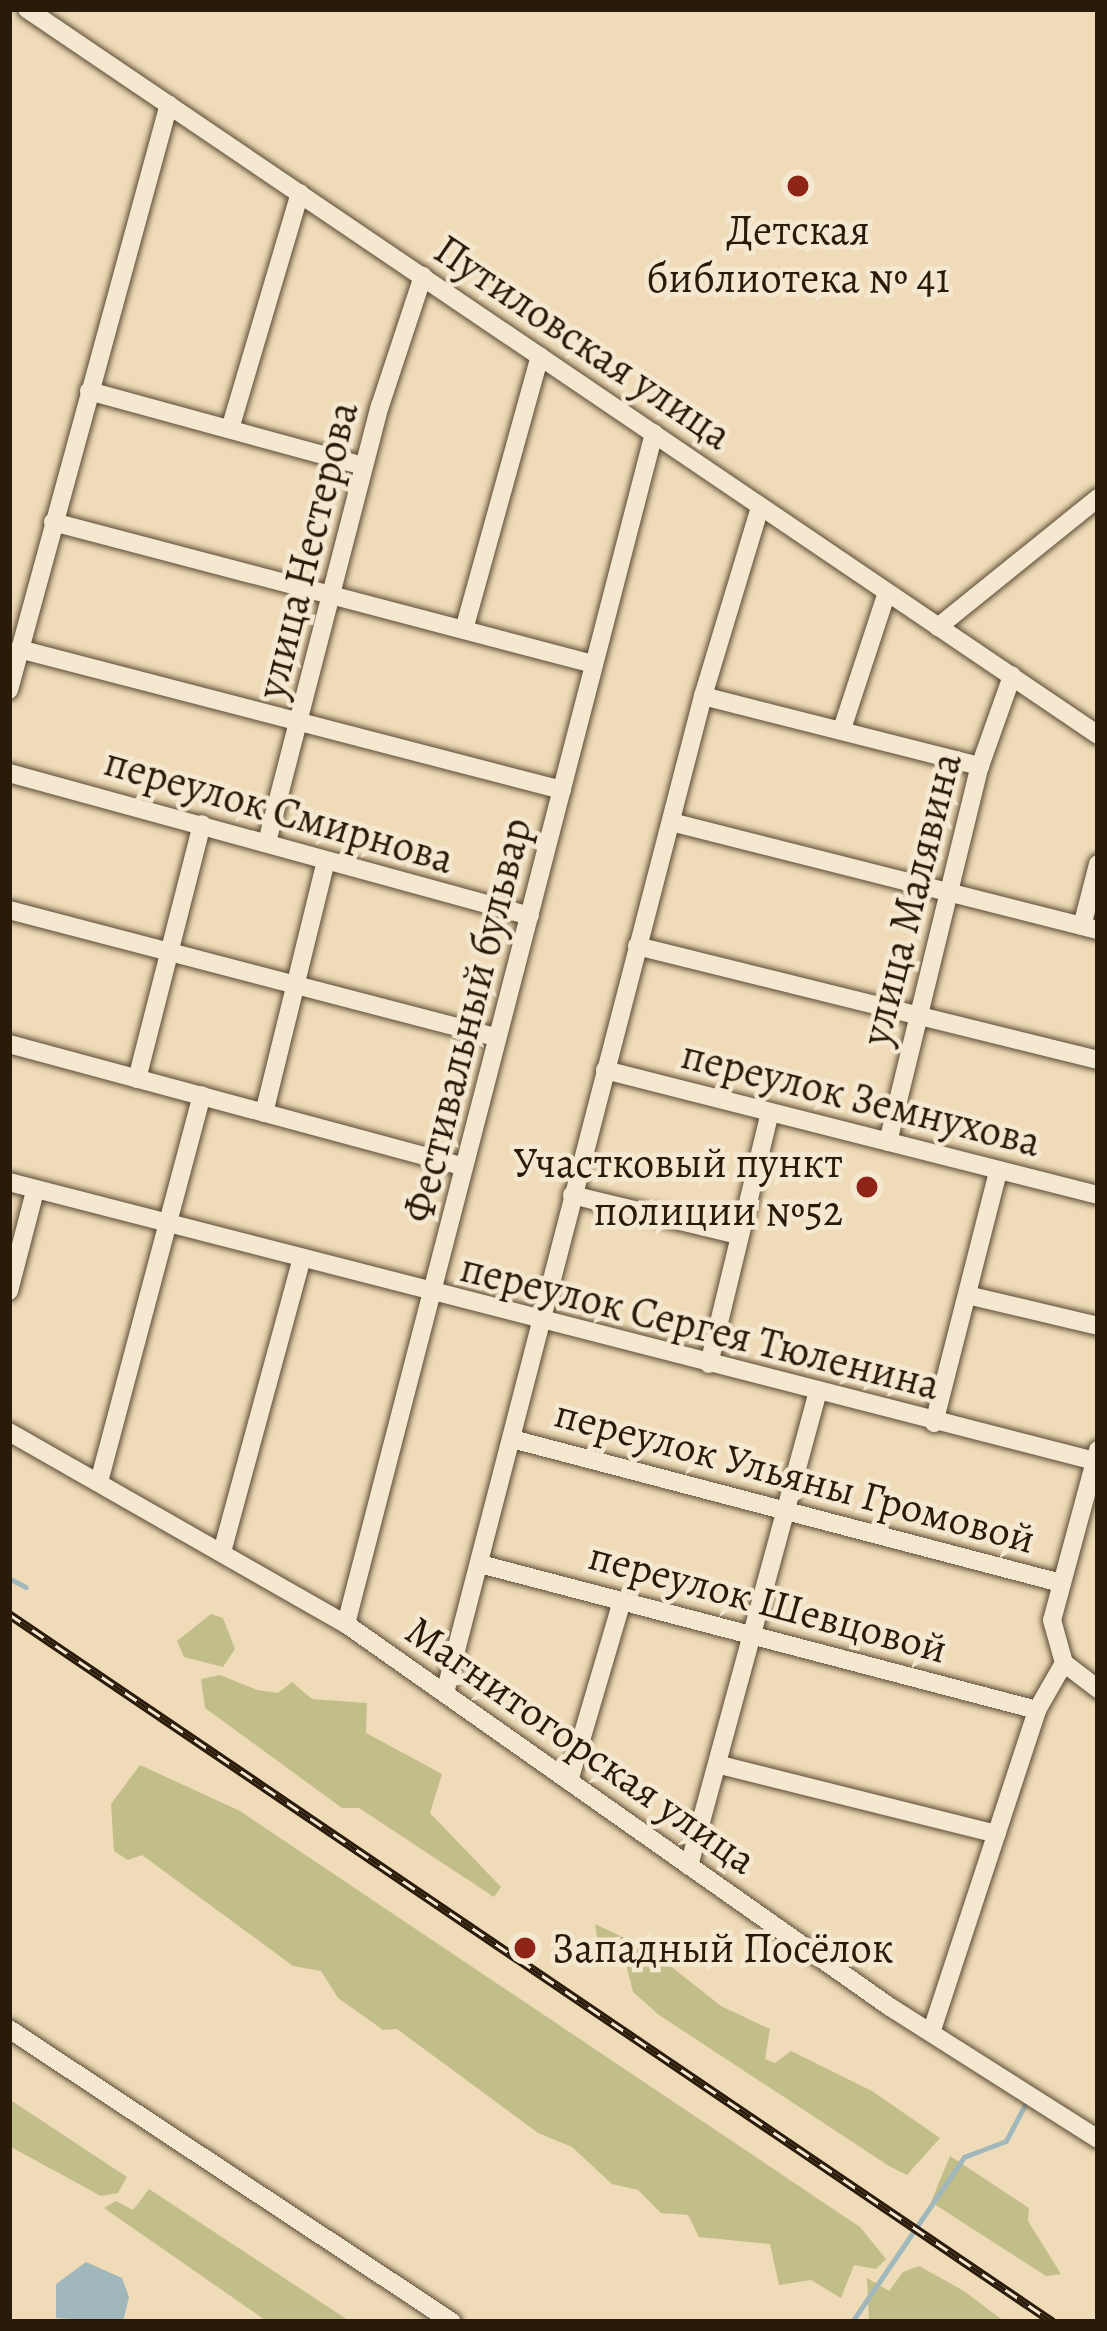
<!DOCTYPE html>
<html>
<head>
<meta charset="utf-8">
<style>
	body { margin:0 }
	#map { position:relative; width:1107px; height:2331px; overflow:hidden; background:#efdbb7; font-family:Alegreya,serif }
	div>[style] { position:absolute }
	.green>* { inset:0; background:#c1be89 }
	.water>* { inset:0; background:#a0b8bb }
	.stream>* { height:4.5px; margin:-2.25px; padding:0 2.25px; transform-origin:2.25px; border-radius:2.25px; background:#a0b8bb }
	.roads { filter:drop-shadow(0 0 3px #5b4a34) drop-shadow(0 0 3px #5b4a34) }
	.minor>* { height:18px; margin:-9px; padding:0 9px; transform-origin:9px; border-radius:9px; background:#f5e8d0 }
	.rail>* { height:9px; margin-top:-4.5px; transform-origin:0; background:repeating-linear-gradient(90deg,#f5e8d0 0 14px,#2a1a08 0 28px); box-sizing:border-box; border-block:3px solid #2a1a08 }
	.dots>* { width:33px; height:33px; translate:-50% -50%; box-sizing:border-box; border:6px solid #f5e8d0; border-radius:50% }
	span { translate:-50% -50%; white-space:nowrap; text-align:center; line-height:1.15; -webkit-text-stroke:9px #f5e8d0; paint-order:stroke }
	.poi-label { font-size:42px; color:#2a1a08 }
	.right { translate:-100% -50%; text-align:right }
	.left { translate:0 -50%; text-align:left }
	.street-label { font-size:42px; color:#2a1a08 }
	.frame { position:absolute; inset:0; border:12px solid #2a1a08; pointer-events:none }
</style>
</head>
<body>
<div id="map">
	<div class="green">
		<i style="clip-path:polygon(211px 1614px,223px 1618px,235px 1649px,223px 1667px,184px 1657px,177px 1641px)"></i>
		<i style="clip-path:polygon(220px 1675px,257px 1690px,278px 1693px,292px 1682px,312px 1699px,367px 1703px,366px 1733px,442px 1774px,430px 1813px,501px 1887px,494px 1897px,359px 1808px,342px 1808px,205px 1708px,201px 1679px)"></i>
		<i style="clip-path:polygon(140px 1765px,240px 1811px,860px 2227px,886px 2259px,876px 2269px,854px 2265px,841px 2298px,811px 2280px,779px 2285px,770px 2244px,699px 2237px,688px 2215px,661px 2213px,638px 2190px,612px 2184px,572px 2147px,538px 2133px,397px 2029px,383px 2030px,338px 1998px,321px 1971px,293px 1966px,142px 1855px,128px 1860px,114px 1851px,111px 1804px)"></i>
		<i style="clip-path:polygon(595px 1924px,650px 1950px,721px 2006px,770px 2029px,765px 2059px,775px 2063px,791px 2051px,872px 2091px,940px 2138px,907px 2175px,889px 2166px,659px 2015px,633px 1992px,625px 1960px,598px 1943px)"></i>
		<i style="clip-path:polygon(9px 2099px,127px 2177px,118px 2193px,101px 2196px,9px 2146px)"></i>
		<i style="clip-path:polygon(950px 2156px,1029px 2208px,1028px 2221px,1061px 2274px,1046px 2276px,931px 2202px)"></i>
		<i style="clip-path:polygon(149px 2189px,351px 2322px,268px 2322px,104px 2208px,116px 2201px,133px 2210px)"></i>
		<i style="clip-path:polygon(919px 2266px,964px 2291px,1005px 2322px,869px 2322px,867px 2278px,889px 2291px,903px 2272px)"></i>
	</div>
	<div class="water">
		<i style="clip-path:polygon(86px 2262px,122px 2278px,129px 2297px,123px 2322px,56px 2318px,56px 2284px)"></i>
	</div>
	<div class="stream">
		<i style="left:9px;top:1578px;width:19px;rotate:28deg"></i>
		<i style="left:852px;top:2322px;width:199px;rotate:-55.8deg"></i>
		<i style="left:964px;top:2157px;width:45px;rotate:-20.9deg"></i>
		<i style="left:1006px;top:2141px;width:45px;rotate:-62.3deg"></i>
	</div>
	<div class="roads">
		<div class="minor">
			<i style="left:27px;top:9px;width:1294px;rotate:34.13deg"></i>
			<i style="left:89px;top:391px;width:284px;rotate:15.3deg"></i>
			<i style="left:230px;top:429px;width:246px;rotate:-73.5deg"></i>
			<i style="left:53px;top:522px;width:558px;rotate:14.73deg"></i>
			<i style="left:465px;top:626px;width:280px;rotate:-74.5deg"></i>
			<i style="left:938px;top:627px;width:206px;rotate:-38.9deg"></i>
			<i style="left:19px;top:649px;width:561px;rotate:14.56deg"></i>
			<i style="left:9px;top:690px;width:607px;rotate:-74.73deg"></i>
			<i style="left:703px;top:696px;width:286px;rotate:14.2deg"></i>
			<i style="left:842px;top:729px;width:144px;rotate:-71.8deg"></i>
			<i style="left:9px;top:773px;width:540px;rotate:15.35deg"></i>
			<i style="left:671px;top:822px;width:440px;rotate:14.2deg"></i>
			<i style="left:267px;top:842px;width:450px;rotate:-75.5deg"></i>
			<i style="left:380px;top:406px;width:137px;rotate:-71.7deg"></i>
			<i style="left:9px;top:910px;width:502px;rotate:14.64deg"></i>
			<i style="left:1082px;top:926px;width:64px;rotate:-75.5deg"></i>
			<i style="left:637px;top:946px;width:475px;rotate:13.9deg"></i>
			<i style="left:9px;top:1044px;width:469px;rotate:15.1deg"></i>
			<i style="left:605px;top:1070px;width:509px;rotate:14.23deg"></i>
			<i style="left:137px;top:1079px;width:263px;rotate:-75.7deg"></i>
			<i style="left:264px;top:1113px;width:255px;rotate:-76.2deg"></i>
			<i style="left:888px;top:1142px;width:387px;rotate:-76.3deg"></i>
			<i style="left:980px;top:766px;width:96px;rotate:-70.4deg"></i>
			<i style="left:9px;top:1182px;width:1121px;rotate:14.41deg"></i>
			<i style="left:572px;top:1195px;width:172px;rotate:13.5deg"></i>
			<i style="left:9px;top:1291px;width:103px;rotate:-75.4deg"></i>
			<i style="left:967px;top:1295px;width:135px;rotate:13.3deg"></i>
			<i style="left:709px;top:1364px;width:259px;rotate:-76.4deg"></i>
			<i style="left:934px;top:1423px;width:260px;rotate:-75.7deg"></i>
			<i style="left:9px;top:1432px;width:388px;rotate:29.7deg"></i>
			<i style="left:346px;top:1624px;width:665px;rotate:35.15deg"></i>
			<i style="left:890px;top:2007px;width:246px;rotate:32.4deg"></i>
			<i style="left:512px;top:1439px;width:568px;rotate:14.7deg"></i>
			<i style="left:1098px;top:1450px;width:176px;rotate:105.1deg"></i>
			<i style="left:1052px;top:1620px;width:45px;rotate:74.4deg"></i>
			<i style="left:1064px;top:1663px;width:43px;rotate:37.4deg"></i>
			<i style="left:100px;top:1478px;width:396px;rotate:-75.1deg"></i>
			<i style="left:222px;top:1552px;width:305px;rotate:-74.8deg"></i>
			<i style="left:480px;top:1564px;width:576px;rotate:14.69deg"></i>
			<i style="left:346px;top:1624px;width:1230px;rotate:-75.5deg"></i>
			<i style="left:445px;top:1693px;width:1030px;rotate:-75.49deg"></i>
			<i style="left:703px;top:696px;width:197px;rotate:-73.2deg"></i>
			<i style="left:720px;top:1765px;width:285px;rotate:14deg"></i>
			<i style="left:569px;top:1781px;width:188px;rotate:-73.6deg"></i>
			<i style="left:689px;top:1866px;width:488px;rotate:-74.8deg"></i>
			<i style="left:933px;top:2027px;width:334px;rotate:-71.8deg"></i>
			<i style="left:1037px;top:1710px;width:54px;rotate:-60.1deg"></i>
			<i style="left:9px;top:2029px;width:531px;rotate:33.48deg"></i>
		</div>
	</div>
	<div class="rail">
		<i style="left:9px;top:1614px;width:1261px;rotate:34.14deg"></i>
	</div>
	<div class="dots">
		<i style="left:798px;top:186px;background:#8f2418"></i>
		<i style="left:867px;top:1187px;background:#8f2418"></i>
		<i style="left:525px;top:1948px;background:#8f2418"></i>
	</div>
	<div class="poi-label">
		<span style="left:798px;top:254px">Детская<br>библиотека № 41</span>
		<span class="right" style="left:843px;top:1187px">Участковый пункт<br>полиции №52</span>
		<span class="left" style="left:552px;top:1948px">Западный Посёлок</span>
	</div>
	<div class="street-label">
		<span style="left:583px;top:342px;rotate:34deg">Путиловская улица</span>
		<span style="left:307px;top:550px;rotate:-76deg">улица Нестерова</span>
		<span style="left:279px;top:810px;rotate:16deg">переулок Смирнова</span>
		<span style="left:911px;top:899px;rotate:-76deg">улица Малявина</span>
		<span style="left:467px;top:1020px;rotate:-76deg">Фестивальный бульвар</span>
		<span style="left:861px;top:1098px;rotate:14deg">переулок Земнухова</span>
		<span style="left:700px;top:1326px;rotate:14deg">переулок Сергея Тюленина</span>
		<span style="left:795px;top:1476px;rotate:15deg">переулок Ульяны Громовой</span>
		<span style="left:768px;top:1602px;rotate:15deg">переулок Шевцовой</span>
		<span style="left:581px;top:1745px;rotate:35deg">Магнитогорская улица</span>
	</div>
	<div class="frame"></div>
</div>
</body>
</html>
